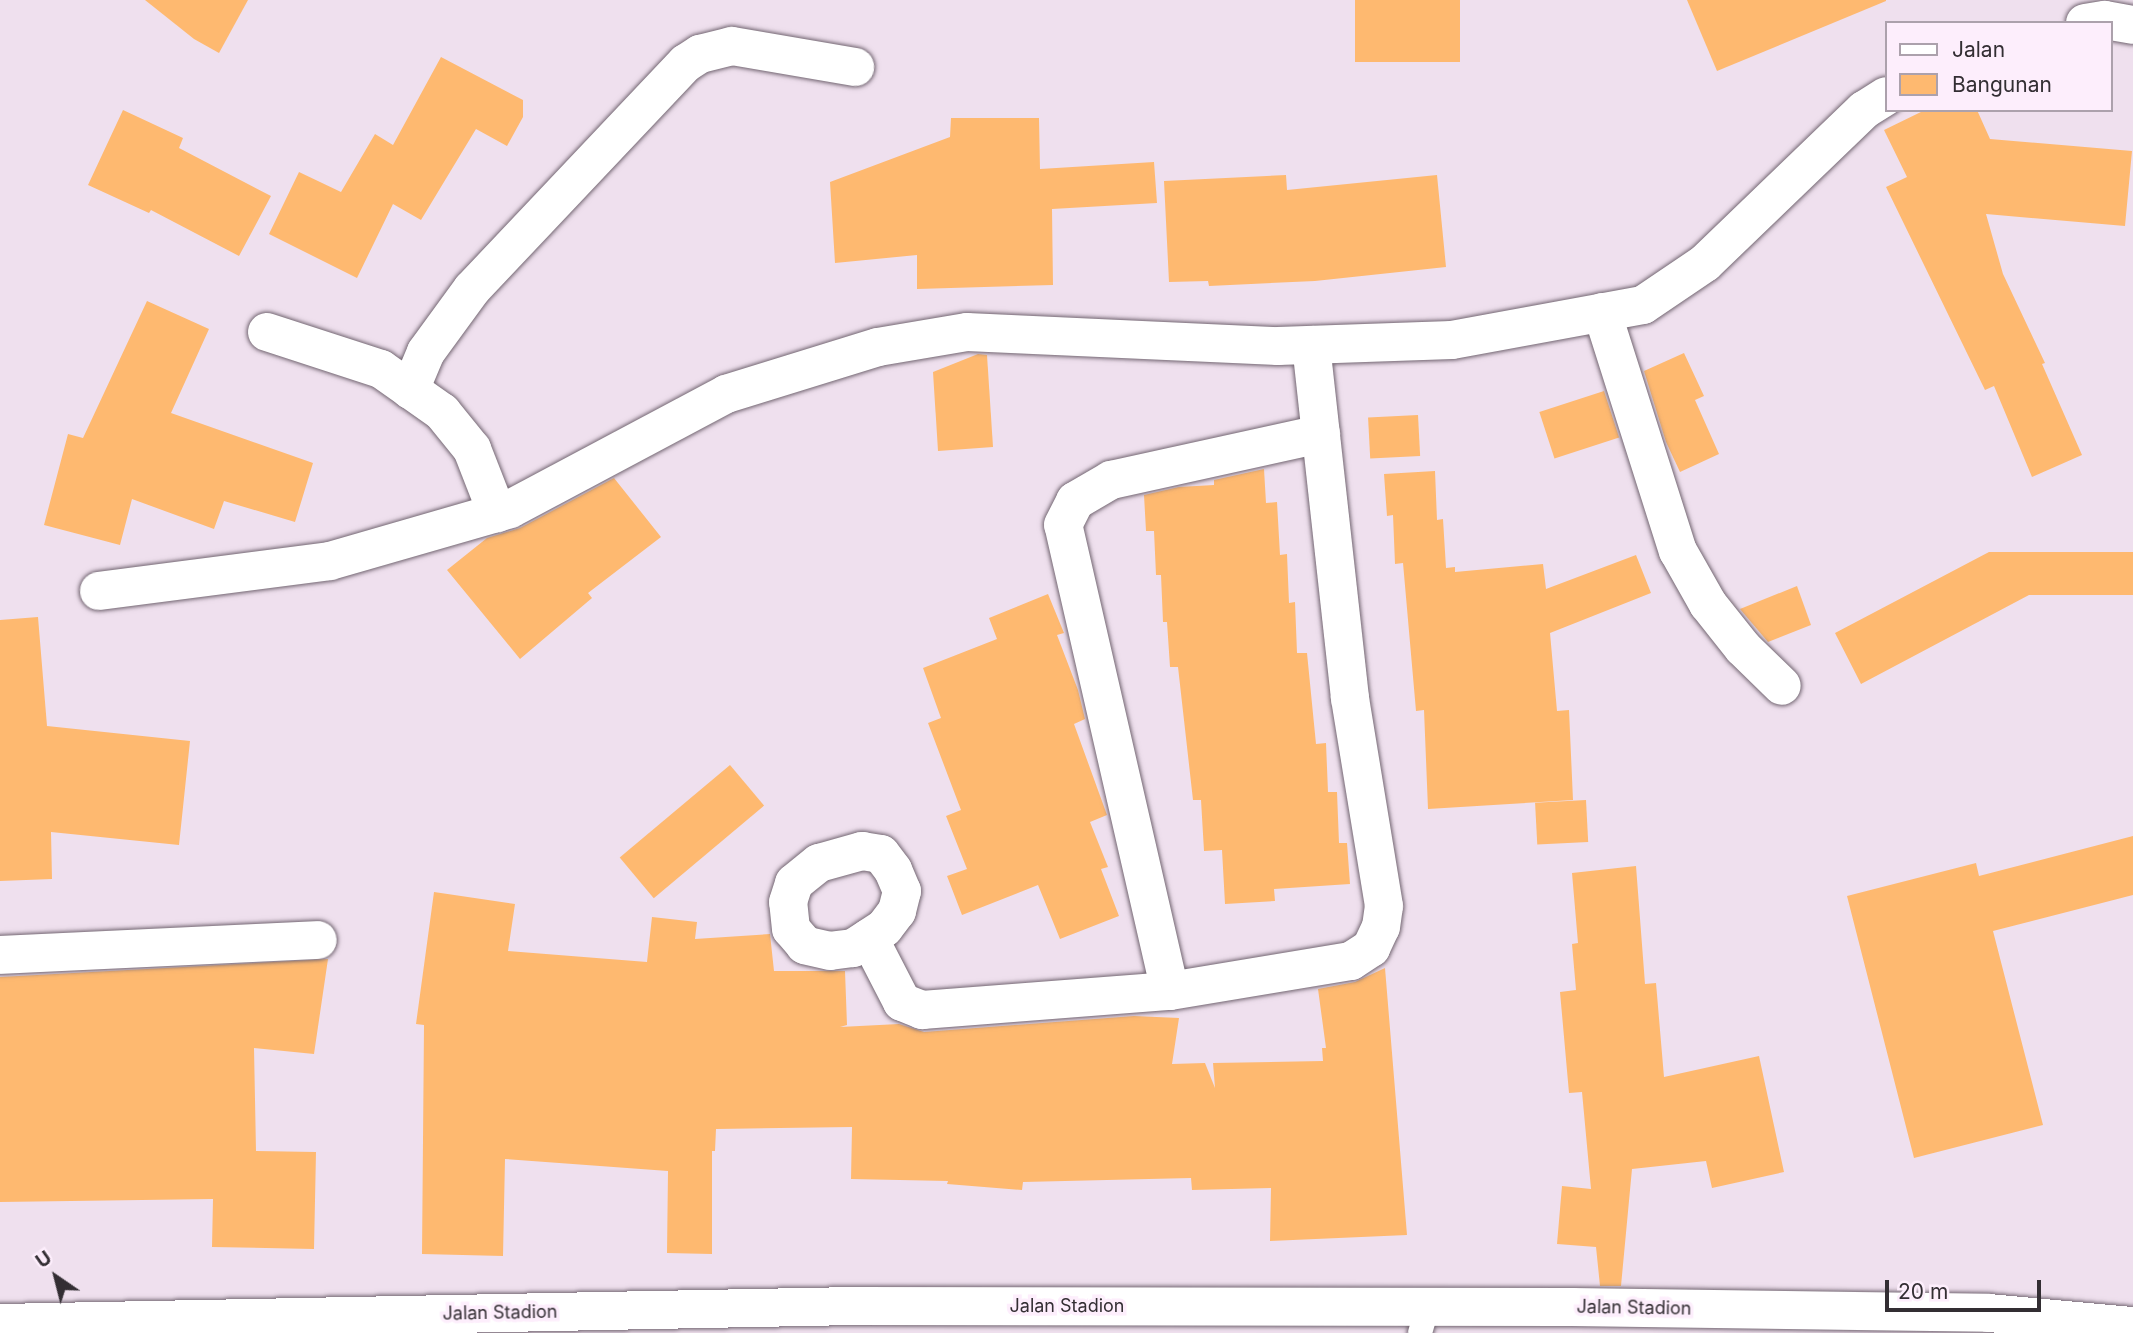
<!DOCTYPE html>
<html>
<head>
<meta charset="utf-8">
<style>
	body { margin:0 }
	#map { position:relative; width:2133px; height:1333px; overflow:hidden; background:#efe0ee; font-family:Inter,sans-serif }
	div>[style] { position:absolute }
	.building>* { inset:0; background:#feb970; transform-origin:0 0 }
	.roads { filter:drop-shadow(0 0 2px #736672) drop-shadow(0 0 2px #736672) }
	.service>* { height:24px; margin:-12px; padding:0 12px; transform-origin:12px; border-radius:12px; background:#fff }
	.minor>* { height:38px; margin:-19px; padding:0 19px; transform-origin:19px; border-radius:19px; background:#fff }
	span { translate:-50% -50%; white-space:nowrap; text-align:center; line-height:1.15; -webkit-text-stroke:7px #fdeefc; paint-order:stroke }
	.street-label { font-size:18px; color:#332e33 }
	.legend { position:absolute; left:1885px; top:21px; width:228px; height:91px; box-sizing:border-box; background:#fdeefc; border:2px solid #aca1ac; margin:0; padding:9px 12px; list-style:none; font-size:21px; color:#332e33 }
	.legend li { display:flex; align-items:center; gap:14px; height:35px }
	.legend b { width:35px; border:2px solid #aca1ac }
	.north { position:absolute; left:21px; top:1242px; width:70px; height:70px; -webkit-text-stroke:5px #fdeefc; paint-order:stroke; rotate:325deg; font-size:19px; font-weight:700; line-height:28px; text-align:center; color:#332e33 }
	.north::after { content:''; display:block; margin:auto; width:24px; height:32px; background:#332e33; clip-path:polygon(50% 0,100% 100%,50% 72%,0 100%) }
	.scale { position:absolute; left:1885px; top:1280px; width:156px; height:32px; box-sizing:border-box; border:4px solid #332e33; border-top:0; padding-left:9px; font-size:21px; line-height:24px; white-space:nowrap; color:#332e33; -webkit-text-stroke:5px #fdeefc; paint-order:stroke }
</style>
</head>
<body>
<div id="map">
	<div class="building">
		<i style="clip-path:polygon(145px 0,248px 0,219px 53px,194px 39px)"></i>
		<i style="left:1355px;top:0;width:105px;height:62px"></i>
		<i style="clip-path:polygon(1687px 0,1886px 0,1886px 1px,1717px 71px)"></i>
		<i style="clip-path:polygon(441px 57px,523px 100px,523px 117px,507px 146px,476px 129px,421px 220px,393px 204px,357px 278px,269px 234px,299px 172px,341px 192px,375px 134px,393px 145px)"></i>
		<i style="clip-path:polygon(123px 110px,183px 138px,179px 148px,271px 196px,239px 256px,151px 210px,149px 213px,88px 185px)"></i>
		<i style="clip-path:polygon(1925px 110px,1977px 110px,1990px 139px,2132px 151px,2125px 226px,1986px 214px,2003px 274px,2045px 363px,2042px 364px,2082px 455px,2032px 477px,1994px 386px,1985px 390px,1886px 187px,1907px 177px,1884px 130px)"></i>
		<i style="clip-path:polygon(951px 118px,1039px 118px,1040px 169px,1154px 162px,1157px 203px,1052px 209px,1053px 285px,917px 289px,917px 255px,835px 263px,830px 182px,950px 137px)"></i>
		<i style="clip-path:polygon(1286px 175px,1287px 190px,1437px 175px,1446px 267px,1315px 281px,1209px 286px,1208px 281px,1169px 282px,1164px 181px)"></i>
		<i style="clip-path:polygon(147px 301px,209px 329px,171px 413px,313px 463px,295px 522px,224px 501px,214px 529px,132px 499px,120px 545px,44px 525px,68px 434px,83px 438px)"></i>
		<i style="clip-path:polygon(1684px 353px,1704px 396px,1695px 400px,1719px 454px,1680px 472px,1666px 442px,1644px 371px)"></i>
		<i style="clip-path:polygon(978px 354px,987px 355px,993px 447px,938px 451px,933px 372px)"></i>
		<i style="left:1604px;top:391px;width:49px;height:68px;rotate:72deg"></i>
		<i style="left:1418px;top:415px;width:41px;height:50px;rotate:87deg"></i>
		<i style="clip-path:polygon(1264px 469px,1266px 503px,1277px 502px,1280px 555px,1287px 554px,1289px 603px,1295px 602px,1297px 653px,1307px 653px,1316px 744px,1326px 743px,1328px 792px,1337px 792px,1339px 843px,1347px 843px,1350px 884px,1274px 889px,1275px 901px,1225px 904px,1222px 850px,1204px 851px,1201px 800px,1193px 800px,1178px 667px,1170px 667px,1167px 622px,1163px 622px,1161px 575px,1156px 575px,1154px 531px,1146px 531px,1144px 495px,1179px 487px,1214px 485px,1214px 480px)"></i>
		<i style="clip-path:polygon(1435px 471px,1437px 520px,1443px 519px,1446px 568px,1455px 567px,1455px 572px,1543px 564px,1546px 589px,1636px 555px,1651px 593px,1550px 633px,1557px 711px,1569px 710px,1573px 800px,1428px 809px,1424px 710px,1416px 711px,1403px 563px,1395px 564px,1393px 515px,1387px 516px,1384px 474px)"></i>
		<i style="clip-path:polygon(614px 478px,661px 537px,588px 593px,592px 598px,520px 659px,447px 570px,487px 538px,520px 528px)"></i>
		<i style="clip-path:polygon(1989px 552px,2133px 552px,2133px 595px,2029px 595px,1861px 684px,1835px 633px)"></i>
		<i style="clip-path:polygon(1797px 586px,1811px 625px,1768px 642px,1740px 609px)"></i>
		<i style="clip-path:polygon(1048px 594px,1064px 633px,1057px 635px,1078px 690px,1085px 719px,1074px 724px,1107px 815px,1090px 822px,1108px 867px,1101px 869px,1119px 916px,1060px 939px,1038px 885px,962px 915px,947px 876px,967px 869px,946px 816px,961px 810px,928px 723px,941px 718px,923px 668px,997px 639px,989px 618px)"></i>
		<i style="clip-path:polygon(38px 617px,47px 726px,190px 741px,179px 845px,51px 832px,52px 879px,0 881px,0 620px)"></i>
		<i style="left:730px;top:765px;width:53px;height:144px;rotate:50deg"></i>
		<i style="left:1586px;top:800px;width:42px;height:51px;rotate:87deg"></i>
		<i style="clip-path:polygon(2133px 836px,2133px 895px,1993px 931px,2043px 1125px,1914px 1158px,1847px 896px,1976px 863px,1979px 876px)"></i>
		<i style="clip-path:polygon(1636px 866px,1645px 984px,1656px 983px,1664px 1077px,1759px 1056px,1784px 1172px,1712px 1188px,1706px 1161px,1632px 1169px,1621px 1286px,1600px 1286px,1596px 1247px,1557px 1244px,1562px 1186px,1591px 1189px,1582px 1092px,1569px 1093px,1560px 992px,1576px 990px,1572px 944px,1578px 943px,1572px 873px)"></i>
		<i style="clip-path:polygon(434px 892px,515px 904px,508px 951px,647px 962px,652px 917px,697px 922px,695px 939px,770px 934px,774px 971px,845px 971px,847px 1025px,840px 1027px,899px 1024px,924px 1032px,1134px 1016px,1179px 1018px,1172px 1064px,1205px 1063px,1215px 1088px,1213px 1063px,1323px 1061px,1322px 1048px,1326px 1048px,1318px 989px,1355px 982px,1385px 968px,1407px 1235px,1270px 1241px,1271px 1188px,1192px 1190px,1191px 1178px,1023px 1182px,1022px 1190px,947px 1184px,948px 1181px,851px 1179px,852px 1127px,716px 1129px,715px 1151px,712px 1151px,712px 1254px,667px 1253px,668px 1171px,505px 1159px,503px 1256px,422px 1254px,424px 1025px,416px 1024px)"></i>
		<i style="clip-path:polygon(328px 959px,314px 1054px,254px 1048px,256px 1151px,316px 1152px,314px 1249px,212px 1247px,213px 1199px,0 1202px,0 977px)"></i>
	</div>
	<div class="roads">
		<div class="service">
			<i style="left:1420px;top:1333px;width:26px;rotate:-74deg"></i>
		</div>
		<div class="minor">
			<i style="left:2085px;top:23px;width:20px;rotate:-9deg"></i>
			<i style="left:2105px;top:20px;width:28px;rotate:10deg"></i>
			<i style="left:1602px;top:312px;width:251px;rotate:72.4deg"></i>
			<i style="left:1678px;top:551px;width:61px;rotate:60.5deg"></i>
			<i style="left:1708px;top:604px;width:56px;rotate:51.5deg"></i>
			<i style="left:1743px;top:648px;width:54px;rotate:44.3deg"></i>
			<i style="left:267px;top:332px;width:120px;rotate:18deg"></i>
			<i style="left:381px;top:369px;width:75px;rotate:35.2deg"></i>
			<i style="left:442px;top:412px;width:48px;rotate:51deg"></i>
			<i style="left:472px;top:449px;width:69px;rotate:68.7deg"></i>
			<i style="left:410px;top:390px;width:41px;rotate:-67.2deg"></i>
			<i style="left:426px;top:352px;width:78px;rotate:-53.9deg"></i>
			<i style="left:472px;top:289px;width:311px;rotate:-46.6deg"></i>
			<i style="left:686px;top:63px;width:17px;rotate:-33deg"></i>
			<i style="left:700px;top:54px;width:33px;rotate:-14deg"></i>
			<i style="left:732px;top:46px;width:125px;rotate:9.7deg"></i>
			<i style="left:99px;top:591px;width:233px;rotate:-7.4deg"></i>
			<i style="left:330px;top:561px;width:187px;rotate:-16.1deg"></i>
			<i style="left:510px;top:509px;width:245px;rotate:-28deg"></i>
			<i style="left:726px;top:394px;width:159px;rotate:-17.2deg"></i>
			<i style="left:878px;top:347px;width:90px;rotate:-9.6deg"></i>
			<i style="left:967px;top:332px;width:311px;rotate:2.6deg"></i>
			<i style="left:1278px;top:346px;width:174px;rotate:-2deg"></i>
			<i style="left:1452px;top:340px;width:194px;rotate:-10.4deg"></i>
			<i style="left:1643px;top:305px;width:75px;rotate:-34.1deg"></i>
			<i style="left:1705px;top:263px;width:221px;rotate:-43.9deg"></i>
			<i style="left:1864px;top:110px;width:26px;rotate:-32deg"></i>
			<i style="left:862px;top:851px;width:19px;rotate:9deg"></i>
			<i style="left:881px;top:854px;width:20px;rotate:53deg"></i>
			<i style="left:893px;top:870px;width:23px;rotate:67deg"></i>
			<i style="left:902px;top:891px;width:21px;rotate:104deg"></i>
			<i style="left:897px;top:911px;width:21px;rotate:127deg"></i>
			<i style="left:884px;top:928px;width:37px;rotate:147deg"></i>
			<i style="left:853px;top:948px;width:23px;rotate:173deg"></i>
			<i style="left:830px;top:951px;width:26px;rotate:-167deg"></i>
			<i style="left:805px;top:945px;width:21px;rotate:-131deg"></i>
			<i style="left:791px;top:929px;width:27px;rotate:-96deg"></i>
			<i style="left:788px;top:902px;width:20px;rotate:-72deg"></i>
			<i style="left:794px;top:883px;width:32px;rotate:-39deg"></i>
			<i style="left:819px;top:863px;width:45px;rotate:-15.6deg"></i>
			<i style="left:869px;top:938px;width:72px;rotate:62.7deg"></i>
			<i style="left:902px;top:1002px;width:22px;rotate:22deg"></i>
			<i style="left:922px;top:1010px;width:249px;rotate:-4.4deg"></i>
			<i style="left:1170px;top:991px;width:183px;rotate:-9.4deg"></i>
			<i style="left:1351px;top:961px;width:24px;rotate:-33deg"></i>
			<i style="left:1371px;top:948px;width:23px;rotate:-65deg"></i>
			<i style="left:1381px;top:927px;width:21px;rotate:-82deg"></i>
			<i style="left:1384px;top:906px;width:211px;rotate:-99.3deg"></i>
			<i style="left:1350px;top:698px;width:355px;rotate:-96.3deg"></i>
			<i style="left:0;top:955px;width:318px;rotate:-2.7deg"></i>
			<i style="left:1170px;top:991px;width:478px;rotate:-102.9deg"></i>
			<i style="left:1063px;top:525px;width:27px;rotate:-63deg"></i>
			<i style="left:1075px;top:501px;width:42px;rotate:-30.3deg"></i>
			<i style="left:1111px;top:480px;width:215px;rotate:-12.4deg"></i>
			<i style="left:0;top:1323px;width:855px;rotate:-1.14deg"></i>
			<i style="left:855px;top:1306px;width:717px;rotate:0.08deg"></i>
			<i style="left:1572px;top:1307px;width:417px;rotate:0.8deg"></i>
			<i style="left:1989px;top:1313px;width:145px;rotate:5.2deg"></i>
		</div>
	</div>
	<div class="street-label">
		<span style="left:1067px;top:1306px">Jalan Stadion</span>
		<span style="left:1634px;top:1308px;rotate:1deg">Jalan Stadion</span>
		<span style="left:500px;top:1313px;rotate:-1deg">Jalan Stadion</span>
	</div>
	<ul class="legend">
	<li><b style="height:9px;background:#fff"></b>Jalan</li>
	<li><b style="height:19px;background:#feb970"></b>Bangunan</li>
	</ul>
	<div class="north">U</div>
	<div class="scale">20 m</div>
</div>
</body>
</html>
